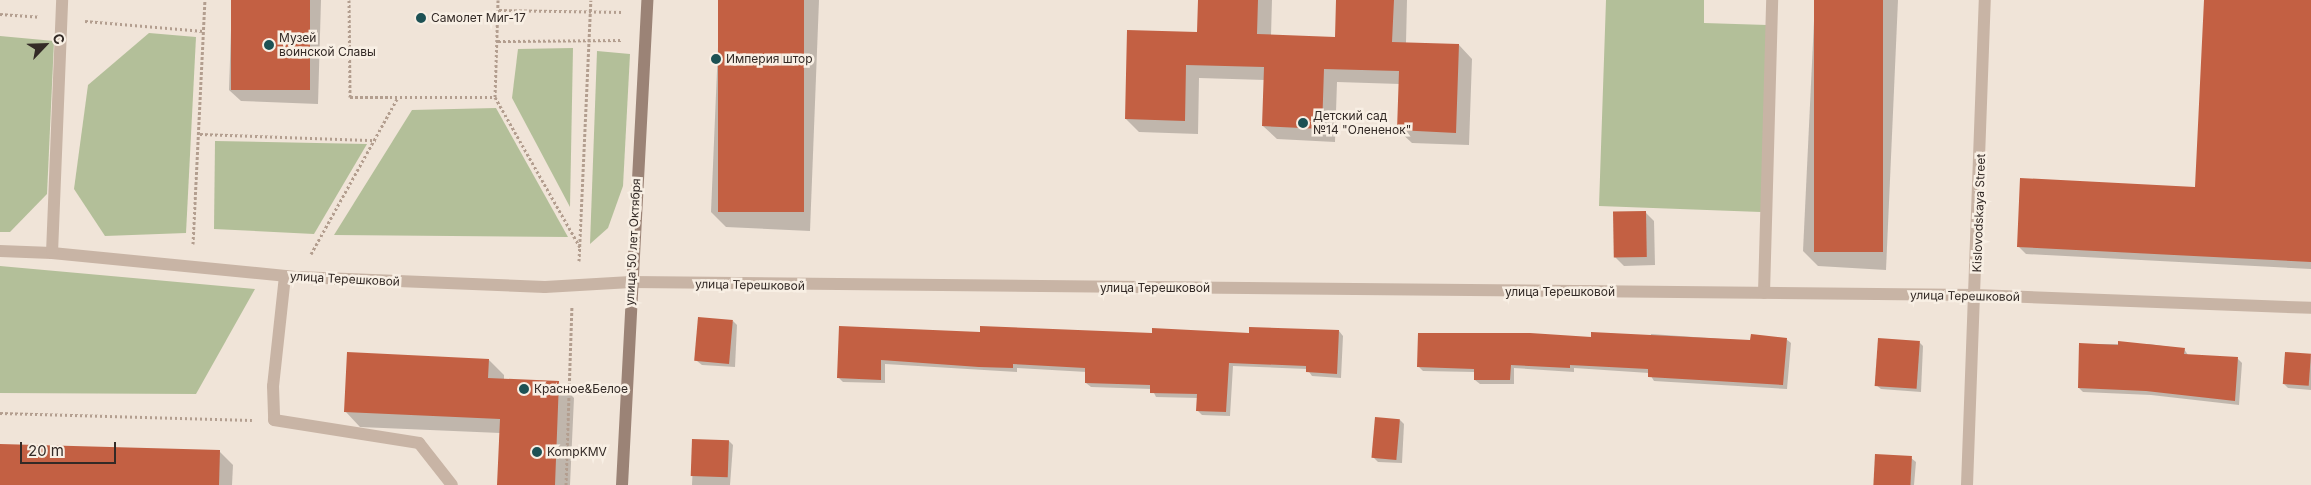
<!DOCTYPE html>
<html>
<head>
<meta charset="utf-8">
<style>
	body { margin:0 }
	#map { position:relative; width:2311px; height:485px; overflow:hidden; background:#f0e4d8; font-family:Inter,sans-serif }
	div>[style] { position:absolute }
	.green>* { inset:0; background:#b3bf99 }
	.shadow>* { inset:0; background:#0003 }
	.building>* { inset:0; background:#c36043; transform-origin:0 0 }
	.path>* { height:3px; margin-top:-1.5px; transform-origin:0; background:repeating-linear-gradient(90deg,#b39e8f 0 2.5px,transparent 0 5px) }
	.service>* { height:12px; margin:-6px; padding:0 6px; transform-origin:6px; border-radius:6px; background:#c8b4a5 }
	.minor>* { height:12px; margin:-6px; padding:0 6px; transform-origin:6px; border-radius:6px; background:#c8b4a5 }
	.secondary>* { height:12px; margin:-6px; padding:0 6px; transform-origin:6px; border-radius:6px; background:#9b8376 }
	.dots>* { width:14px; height:14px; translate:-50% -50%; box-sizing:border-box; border:2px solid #f8efe4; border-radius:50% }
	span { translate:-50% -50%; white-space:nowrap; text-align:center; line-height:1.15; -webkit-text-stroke:5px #f8efe4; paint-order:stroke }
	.poi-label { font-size:12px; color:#332a26 }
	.left { translate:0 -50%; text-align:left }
	.street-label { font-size:12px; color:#332a26 }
	.north { position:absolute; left:20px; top:20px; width:50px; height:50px; -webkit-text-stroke:4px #f8efe4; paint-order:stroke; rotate:66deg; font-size:14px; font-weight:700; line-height:20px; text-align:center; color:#332a26 }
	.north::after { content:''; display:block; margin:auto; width:18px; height:22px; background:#332a26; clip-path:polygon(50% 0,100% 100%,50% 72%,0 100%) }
	.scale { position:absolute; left:20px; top:442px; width:96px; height:22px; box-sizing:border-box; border:2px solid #332a26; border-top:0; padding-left:6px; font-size:15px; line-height:18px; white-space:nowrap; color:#332a26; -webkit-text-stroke:4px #f8efe4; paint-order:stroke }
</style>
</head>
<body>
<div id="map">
	<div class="green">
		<i style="clip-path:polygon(1606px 0,1704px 0,1704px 23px,1767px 25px,1761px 212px,1599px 206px)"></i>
		<i style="clip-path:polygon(149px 33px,196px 37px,186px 233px,105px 236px,74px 189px,88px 85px)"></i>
		<i style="clip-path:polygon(0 36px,54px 41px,47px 194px,10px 232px,0 232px)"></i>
		<i style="clip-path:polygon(573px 48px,570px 207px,512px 98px,518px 49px)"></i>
		<i style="clip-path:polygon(597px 51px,630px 54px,623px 186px,608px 228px,590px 244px)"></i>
		<i style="clip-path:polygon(496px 108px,568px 237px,334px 235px,412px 110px)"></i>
		<i style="clip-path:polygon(215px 141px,367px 144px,314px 234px,214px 229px)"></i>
		<i style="clip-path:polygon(0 266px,255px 289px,196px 394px,0 393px)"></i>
	</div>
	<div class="shadow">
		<i style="clip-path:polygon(232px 0,321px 0,318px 104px,241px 101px,229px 90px)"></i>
		<i style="clip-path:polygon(720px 0,819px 0,810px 231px,726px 227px,711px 212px)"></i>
		<i style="clip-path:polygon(1199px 0,1272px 0,1271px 36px,1336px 38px,1337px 0,1407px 0,1406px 43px,1459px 45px,1472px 59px,1469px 145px,1412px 143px,1398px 130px,1400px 84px,1337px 82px,1335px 142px,1277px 139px,1263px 126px,1265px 80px,1199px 78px,1198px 134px,1139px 132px,1126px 119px,1198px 34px)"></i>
		<i style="clip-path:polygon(1815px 0,1898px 0,1886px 270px,1818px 266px,1803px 251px)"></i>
		<i style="clip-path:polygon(2205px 0,2311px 0,2311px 269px,2026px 254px,2018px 246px,2196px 189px)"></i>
		<i style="clip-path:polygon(1645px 212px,1654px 221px,1655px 265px,1624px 266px,1615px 257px)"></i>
		<i style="clip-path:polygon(733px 321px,737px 325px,735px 367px,702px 365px,697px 361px)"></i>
		<i style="clip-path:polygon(840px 327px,981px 333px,1250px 335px,1339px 331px,1343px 336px,1341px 378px,1312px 376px,1307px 369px,1233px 366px,1230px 416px,1202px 415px,1198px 411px,1198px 398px,1156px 397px,1152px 389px,1091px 387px,1086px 383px,1087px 372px,1017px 368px,1017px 372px,885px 364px,885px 383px,843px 382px,838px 377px)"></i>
		<i style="clip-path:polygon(1651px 334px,1751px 341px,1786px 339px,1791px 343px,1787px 389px,1654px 381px,1649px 373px,1574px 368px,1574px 372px,1514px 368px,1514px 384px,1480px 384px,1475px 380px,1475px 372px,1423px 371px,1419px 367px,1592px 339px,1651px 338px)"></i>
		<i style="clip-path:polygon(1919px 342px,1923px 346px,1921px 392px,1881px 389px,1876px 385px)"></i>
		<i style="clip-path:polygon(2081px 344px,2149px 344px,2184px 349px,2188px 355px,2238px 359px,2242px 363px,2239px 405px,2151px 395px,2083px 392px,2079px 388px)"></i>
		<i style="clip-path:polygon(2311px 355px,2311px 390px,2288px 388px,2284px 384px)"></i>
		<i style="clip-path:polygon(489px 360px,504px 375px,504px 380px,558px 382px,574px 398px,570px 485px,498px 485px,500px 433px,360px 427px,345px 411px)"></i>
		<i style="clip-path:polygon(1400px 420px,1404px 424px,1402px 463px,1378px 462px,1374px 458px)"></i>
		<i style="clip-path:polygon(694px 440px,729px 441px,733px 445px,730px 485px,692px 485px)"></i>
		<i style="clip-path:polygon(0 445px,219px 451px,233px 465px,232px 485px,0 485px)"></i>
		<i style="clip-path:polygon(1911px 458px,1916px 462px,1914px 485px,1874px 485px)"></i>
	</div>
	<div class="building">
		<i style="left:231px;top:0;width:79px;height:90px"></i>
		<i style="left:718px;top:0;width:86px;height:212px"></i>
		<i style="clip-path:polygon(1198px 0,1258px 0,1257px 34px,1335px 37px,1336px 0,1394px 0,1392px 42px,1459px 44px,1456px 133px,1397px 130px,1399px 71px,1324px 69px,1322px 129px,1262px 126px,1264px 67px,1186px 65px,1185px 121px,1125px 119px,1127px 30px,1197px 32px)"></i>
		<i style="left:1814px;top:0;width:69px;height:252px"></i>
		<i style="clip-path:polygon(2204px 0,2311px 0,2311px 262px,2017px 247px,2020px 178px,2195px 187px)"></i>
		<i style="left:1646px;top:211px;width:46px;height:33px;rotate:89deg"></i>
		<i style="left:698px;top:317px;width:35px;height:44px;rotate:5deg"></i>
		<i style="clip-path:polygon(839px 326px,980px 332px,980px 326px,1152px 333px,1152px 328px,1249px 333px,1249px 327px,1339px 330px,1337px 374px,1306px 372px,1306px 366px,1229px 363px,1226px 412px,1196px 411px,1197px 394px,1150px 393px,1150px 385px,1085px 383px,1085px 368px,1013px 364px,1013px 368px,979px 367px,881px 360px,881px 380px,837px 378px)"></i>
		<i style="clip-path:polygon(1591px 332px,1750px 340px,1751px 334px,1787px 338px,1783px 385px,1648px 377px,1648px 369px,1570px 365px,1570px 368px,1511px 365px,1510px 380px,1474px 380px,1474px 369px,1417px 367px,1418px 333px,1530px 333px,1591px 337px)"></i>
		<i style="left:1878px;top:338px;width:42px;height:48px;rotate:4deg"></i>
		<i style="clip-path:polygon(2118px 341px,2185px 348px,2184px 354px,2238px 357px,2235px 401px,2146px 391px,2078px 388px,2079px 343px,2118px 345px)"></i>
		<i style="clip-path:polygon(347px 352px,489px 359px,488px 378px,559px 381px,555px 485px,497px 485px,500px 419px,344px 412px)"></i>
		<i style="left:2285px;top:352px;width:26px;height:32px;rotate:4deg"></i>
		<i style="left:1375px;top:417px;width:25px;height:41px;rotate:5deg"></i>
		<i style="left:692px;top:439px;width:37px;height:37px;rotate:2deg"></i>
		<i style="clip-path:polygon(0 444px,220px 450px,219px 485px,0 485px)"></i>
		<i style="left:1875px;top:454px;width:37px;height:31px;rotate:3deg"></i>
	</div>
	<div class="path">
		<i style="left:349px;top:0;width:97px;rotate:89.4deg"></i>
		<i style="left:350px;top:97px;width:145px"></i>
		<i style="left:495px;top:97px;width:97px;rotate:-88.2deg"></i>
		<i style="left:499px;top:10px;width:124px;rotate:0.9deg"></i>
		<i style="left:0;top:14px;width:39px;rotate:4deg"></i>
		<i style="left:85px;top:21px;width:119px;rotate:4.8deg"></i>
		<i style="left:498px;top:41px;width:124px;rotate:-0.5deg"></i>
		<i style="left:495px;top:97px;width:175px;rotate:60.5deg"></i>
		<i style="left:200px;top:134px;width:176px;rotate:2deg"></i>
		<i style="left:193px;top:244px;width:244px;rotate:-87.2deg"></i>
		<i style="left:311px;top:254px;width:179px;rotate:-61deg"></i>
		<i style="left:579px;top:261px;width:261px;rotate:-87.4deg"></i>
		<i style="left:0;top:413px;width:252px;rotate:1.6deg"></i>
		<i style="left:566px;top:485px;width:178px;rotate:-88.1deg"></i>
	</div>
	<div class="service">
		<i style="left:285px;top:276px;width:111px;rotate:96.2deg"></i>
		<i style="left:273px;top:386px;width:34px;rotate:88deg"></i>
		<i style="left:274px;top:420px;width:147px;rotate:9deg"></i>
		<i style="left:419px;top:443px;width:53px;rotate:51.8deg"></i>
		<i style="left:1764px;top:293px;width:293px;rotate:-88.4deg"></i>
	</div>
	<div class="minor">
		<i style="left:0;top:251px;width:52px;rotate:2.2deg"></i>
		<i style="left:52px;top:253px;width:247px;rotate:5.6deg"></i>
		<i style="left:298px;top:277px;width:247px;rotate:2.3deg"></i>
		<i style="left:545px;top:287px;width:86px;rotate:-3.3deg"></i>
		<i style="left:631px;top:282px;width:1345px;rotate:0.55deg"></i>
		<i style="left:1976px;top:295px;width:335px;rotate:2.2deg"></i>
		<i style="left:52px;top:253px;width:253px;rotate:-87.7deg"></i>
		<i style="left:1967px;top:485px;width:485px;rotate:-87.9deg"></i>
	</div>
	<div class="secondary">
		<i style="left:622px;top:485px;width:486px;rotate:-87deg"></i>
	</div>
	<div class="dots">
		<i style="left:421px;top:18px;background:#1d5154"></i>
		<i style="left:269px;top:45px;background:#1d5154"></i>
		<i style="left:716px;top:59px;background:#1d5154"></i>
		<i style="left:1303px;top:123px;background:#1d5154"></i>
		<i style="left:524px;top:389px;background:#1d5154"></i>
		<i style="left:537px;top:452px;background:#1d5154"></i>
	</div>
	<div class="poi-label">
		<span class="left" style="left:431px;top:18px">Самолет Миг-17</span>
		<span class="left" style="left:279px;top:45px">Музей<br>воинской Славы</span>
		<span class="left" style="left:726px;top:59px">Империя штор</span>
		<span class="left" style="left:1313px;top:123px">Детский сад<br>№14 "Олененок"</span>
		<span class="left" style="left:534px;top:389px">Красное&amp;Белое</span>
		<span class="left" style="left:547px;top:452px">KompKMV</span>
	</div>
	<div class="street-label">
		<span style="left:1979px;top:213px;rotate:-88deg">Kislovodskaya Street</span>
		<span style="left:633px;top:242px;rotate:-87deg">улица 50 лет Октября</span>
		<span style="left:345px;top:279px;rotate:3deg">улица Терешковой</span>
		<span style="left:750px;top:285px;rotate:1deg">улица Терешковой</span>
		<span style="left:1155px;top:288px">улица Терешковой</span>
		<span style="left:1560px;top:292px">улица Терешковой</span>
		<span style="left:1965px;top:296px;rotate:1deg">улица Терешковой</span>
	</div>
	<div class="north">С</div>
	<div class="scale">20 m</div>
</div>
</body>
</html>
